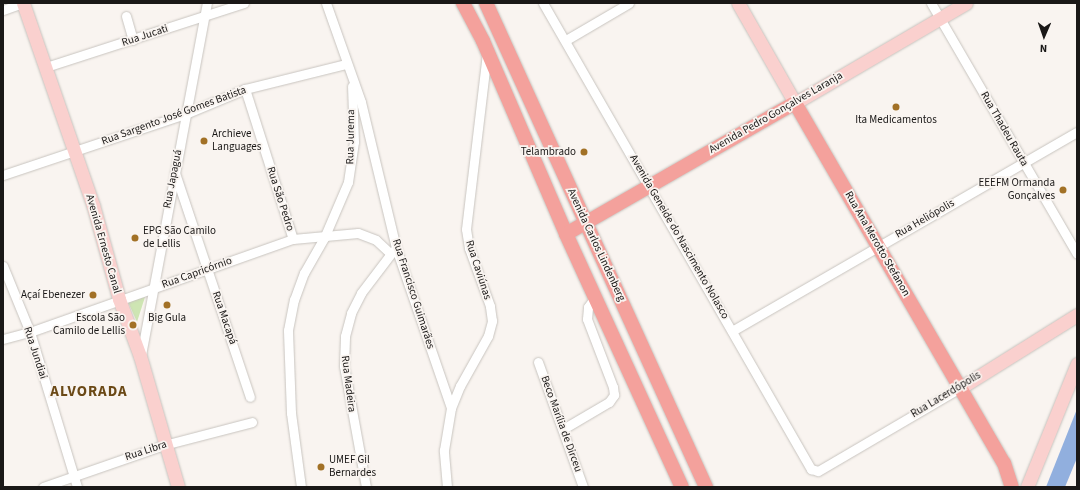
<!DOCTYPE html>
<html>
<head>
<meta charset="utf-8">
<style>
	body { margin:0 }
	#map { position:relative; width:1080px; height:490px; overflow:hidden; background:#f9f4f0; font-family:"Source Sans 3",sans-serif }
	div>[style] { position:absolute }
	.green>* { inset:0; background:#cee5b3 }
	.water>* { inset:0; background:#91afde }
	.roads { filter:drop-shadow(0 0 1px #c8c4bf) drop-shadow(0 0 1px #c8c4bf) }
	.street>* { height:9px; margin:-4.5px; padding:0 4.5px; transform-origin:4.5px; border-radius:4.5px; background:#fff }
	.secondary>* { height:13px; margin:-6.5px; padding:0 6.5px; transform-origin:6.5px; border-radius:6.5px; background:#fad0ce }
	.primary>* { height:14px; margin:-7px; padding:0 7px; transform-origin:7px; border-radius:7px; background:#f4a19c }
	.dots>* { width:11px; height:11px; translate:-50% -50%; box-sizing:border-box; border:2px solid #f9f4f0; border-radius:50% }
	span { translate:-50% -50%; white-space:nowrap; text-align:center; line-height:1.15; -webkit-text-stroke:3.5px #f9f4f0; paint-order:stroke }
	.street-label { font-size:11px; color:#1a1817 }
	.poi-label { font-size:11px; color:#1a1817 }
	.left { translate:0 -50%; text-align:left }
	.right { translate:-100% -50%; text-align:right }
	.district-label { font-size:15px; color:#6b4916; font-weight:700; letter-spacing:1px }
	.frame { position:absolute; inset:0; border:4px solid #1a1817; pointer-events:none }
	.north { position:absolute; left:1024px; top:16px; width:40px; height:40px; -webkit-text-stroke:3px #f9f4f0; paint-order:stroke; rotate:182deg; font-size:11px; font-weight:700; line-height:16px; text-align:center; color:#1a1817 }
	.north::after { content:''; display:block; margin:auto; width:14px; height:18px; background:#1a1817; clip-path:polygon(50% 0,100% 100%,50% 72%,0 100%) }
</style>
</head>
<body>
<div id="map">
	<div class="green">
		<i style="clip-path:polygon(145px 297px,137px 322px,128px 302px)"></i>
	</div>
	<div class="water">
		<i style="clip-path:polygon(1077px 409px,1077px 458px,1065px 487px,1046px 487px)"></i>
	</div>
	<div class="roads">
		<div class="street">
			<i style="left:326px;top:3px;width:105px;rotate:70.5deg"></i>
			<i style="left:361px;top:102px;width:150px;rotate:76.5deg"></i>
			<i style="left:396px;top:248px;width:169px;rotate:71deg"></i>
			<i style="left:543px;top:3px;width:538px;rotate:60.1deg"></i>
			<i style="left:811px;top:469px;width:7px;rotate:16deg"></i>
			<i style="left:818px;top:471px;width:164px;rotate:-30.3deg"></i>
			<i style="left:931px;top:3px;width:290px;rotate:59.8deg"></i>
			<i style="left:3px;top:10px;width:20px;rotate:-20deg"></i>
			<i style="left:126px;top:16px;width:25px;rotate:74deg"></i>
			<i style="left:566px;top:40px;width:73px;rotate:-30.4deg"></i>
			<i style="left:46px;top:67px;width:208px;rotate:-17.9deg"></i>
			<i style="left:245px;top:89px;width:157px;rotate:72.3deg"></i>
			<i style="left:175px;top:173px;width:236px;rotate:71.5deg"></i>
			<i style="left:3px;top:175px;width:192px;rotate:-18.5deg"></i>
			<i style="left:185px;top:114px;width:65px;rotate:-22.6deg"></i>
			<i style="left:245px;top:89px;width:104px;rotate:-13.9deg"></i>
			<i style="left:3px;top:266px;width:71px;rotate:67.8deg"></i>
			<i style="left:30px;top:332px;width:162px;rotate:73.1deg"></i>
			<i style="left:732px;top:331px;width:398px;rotate:-30deg"></i>
			<i style="left:3px;top:339px;width:28px;rotate:-15deg"></i>
			<i style="left:30px;top:332px;width:279px;rotate:-19.5deg"></i>
			<i style="left:293px;top:239px;width:65px;rotate:-5.3deg"></i>
			<i style="left:358px;top:233px;width:19px;rotate:21deg"></i>
			<i style="left:376px;top:240px;width:19px;rotate:43deg"></i>
			<i style="left:141px;top:355px;width:358px;rotate:-79.4deg"></i>
			<i style="left:538px;top:362px;width:133px;rotate:70.2deg"></i>
			<i style="left:563px;top:429px;width:53px;rotate:-30.4deg"></i>
			<i style="left:609px;top:402px;width:9px;rotate:-54deg"></i>
			<i style="left:614px;top:395px;width:8px;rotate:-97deg"></i>
			<i style="left:613px;top:387px;width:73px;rotate:-110.9deg"></i>
			<i style="left:587px;top:319px;width:12px;rotate:-85deg"></i>
			<i style="left:588px;top:307px;width:14px;rotate:-54deg"></i>
			<i style="left:43px;top:487px;width:128px;rotate:-19.1deg"></i>
			<i style="left:164px;top:445px;width:91px;rotate:-14.6deg"></i>
			<i style="left:301px;top:487px;width:75px;rotate:-97.7deg"></i>
			<i style="left:291px;top:413px;width:83px;rotate:-92.1deg"></i>
			<i style="left:288px;top:330px;width:31px;rotate:-79deg"></i>
			<i style="left:294px;top:300px;width:29px;rotate:-70deg"></i>
			<i style="left:304px;top:273px;width:40px;rotate:-60.3deg"></i>
			<i style="left:324px;top:238px;width:61px;rotate:-66.8deg"></i>
			<i style="left:348px;top:182px;width:40px;rotate:-81.5deg"></i>
			<i style="left:354px;top:142px;width:56px;rotate:-92deg"></i>
			<i style="left:366px;top:487px;width:123px;rotate:-100.3deg"></i>
			<i style="left:344px;top:366px;width:30px;rotate:-88deg"></i>
			<i style="left:345px;top:336px;width:24px;rotate:-75deg"></i>
			<i style="left:351px;top:313px;width:22px;rotate:-63deg"></i>
			<i style="left:361px;top:293px;width:53px;rotate:-52.7deg"></i>
			<i style="left:447px;top:487px;width:37px;rotate:-95deg"></i>
			<i style="left:444px;top:450px;width:43px;rotate:-80.5deg"></i>
			<i style="left:451px;top:408px;width:24px;rotate:-68deg"></i>
			<i style="left:460px;top:386px;width:57px;rotate:-60.8deg"></i>
			<i style="left:488px;top:336px;width:16px;rotate:-75deg"></i>
			<i style="left:492px;top:321px;width:15px;rotate:-98deg"></i>
			<i style="left:490px;top:306px;width:62px;rotate:-109.9deg"></i>
			<i style="left:469px;top:248px;width:19px;rotate:-99deg"></i>
			<i style="left:466px;top:229px;width:178px;rotate:-83.2deg"></i>
		</div>
		<div class="secondary">
			<i style="left:23px;top:3px;width:214px;rotate:70.9deg"></i>
			<i style="left:93px;top:205px;width:98px;rotate:74.5deg"></i>
			<i style="left:119px;top:299px;width:61px;rotate:69.8deg"></i>
			<i style="left:140px;top:356px;width:136px;rotate:73.8deg"></i>
			<i style="left:738px;top:3px;width:115px;rotate:60.3deg"></i>
			<i style="left:795px;top:103px;width:198px;rotate:-30.3deg"></i>
			<i style="left:960px;top:388px;width:138px;rotate:-32deg"></i>
			<i style="left:1027px;top:487px;width:133px;rotate:-67.9deg"></i>
		</div>
		<div class="primary">
			<i style="left:463px;top:3px;width:43px;rotate:62.2deg"></i>
			<i style="left:483px;top:41px;width:210px;rotate:66.7deg"></i>
			<i style="left:566px;top:234px;width:278px;rotate:65.4deg"></i>
			<i style="left:486px;top:3px;width:532px;rotate:65.56deg"></i>
			<i style="left:566px;top:234px;width:264px;rotate:-29.8deg"></i>
			<i style="left:795px;top:103px;width:416px;rotate:59.9deg"></i>
			<i style="left:1004px;top:463px;width:25px;rotate:72deg"></i>
		</div>
	</div>
	<div class="dots">
		<i style="left:896px;top:107px;background:#a27126"></i>
		<i style="left:204px;top:141px;background:#a27126"></i>
		<i style="left:584px;top:152px;background:#a27126"></i>
		<i style="left:1063px;top:190px;background:#a27126"></i>
		<i style="left:135px;top:238px;background:#a27126"></i>
		<i style="left:93px;top:295px;background:#a27126"></i>
		<i style="left:167px;top:305px;background:#a27126"></i>
		<i style="left:133px;top:325px;background:#a27126"></i>
		<i style="left:321px;top:467px;background:#a27126"></i>
	</div>
	<div class="street-label">
		<span style="left:145px;top:36px;rotate:-18deg">Rua Jucati</span>
		<span style="left:776px;top:113px;rotate:-30deg">Avenida Pedro Gonçalves Laranja</span>
		<span style="left:174px;top:116px;rotate:-20deg">Rua Sargento José Gomes Batista</span>
		<span style="left:1004px;top:129px;rotate:60deg">Rua Thadeu Rauta</span>
		<span style="left:351px;top:137px;rotate:-89deg">Rua Jurema</span>
		<span style="left:173px;top:179px;rotate:-79deg">Rua Japaguá</span>
		<span style="left:280px;top:199px;rotate:72deg">Rua São Pedro</span>
		<span style="left:925px;top:219px;rotate:-30deg">Rua Heliópolis</span>
		<span style="left:679px;top:237px;rotate:60deg">Avenida Geneide do Nascimento Nolasco</span>
		<span style="left:103px;top:244px;rotate:74deg">Avenida Ernesto Canal</span>
		<span style="left:877px;top:244px;rotate:60deg">Rua Ana Merotto Stefanon</span>
		<span style="left:596px;top:245px;rotate:65deg">Avenida Carlos Lindenberg</span>
		<span style="left:478px;top:270px;rotate:72deg">Rua Caviúnas</span>
		<span style="left:197px;top:273px;rotate:-20deg">Rua Capricórnio</span>
		<span style="left:413px;top:294px;rotate:72deg">Rua Francisco Guimarães</span>
		<span style="left:224px;top:318px;rotate:71deg">Rua Macapá</span>
		<span style="left:35px;top:353px;rotate:72deg">Rua Jundiai</span>
		<span style="left:348px;top:384px;rotate:83deg">Rua Madeira</span>
		<span style="left:946px;top:395px;rotate:-31deg">Rua Lacerdópolis</span>
		<span style="left:561px;top:424px;rotate:70deg">Beco Marília de Dirceu</span>
		<span style="left:146px;top:451px;rotate:-18deg">Rua Libra</span>
	</div>
	<div class="poi-label">
		<span style="left:896px;top:120px">Ita Medicamentos</span>
		<span class="left" style="left:212px;top:141px">Archieve<br>Languages</span>
		<span class="right" style="left:576px;top:152px">Telambrado</span>
		<span class="right" style="left:1055px;top:190px">EEEFM Ormanda<br>Gonçalves</span>
		<span class="left" style="left:143px;top:238px">EPG São Camilo<br>de Lellis</span>
		<span class="right" style="left:85px;top:295px">Açaí Ebenezer</span>
		<span style="left:167px;top:318px">Big Gula</span>
		<span class="right" style="left:125px;top:325px">Escola São<br>Camilo de Lellis</span>
		<span class="left" style="left:329px;top:467px">UMEF Gil<br>Bernardes</span>
	</div>
	<div class="district-label">
		<span style="left:89px;top:392px">ALVORADA</span>
	</div>
	<div class="frame"></div>
	<div class="north">N</div>
</div>
</body>
</html>
